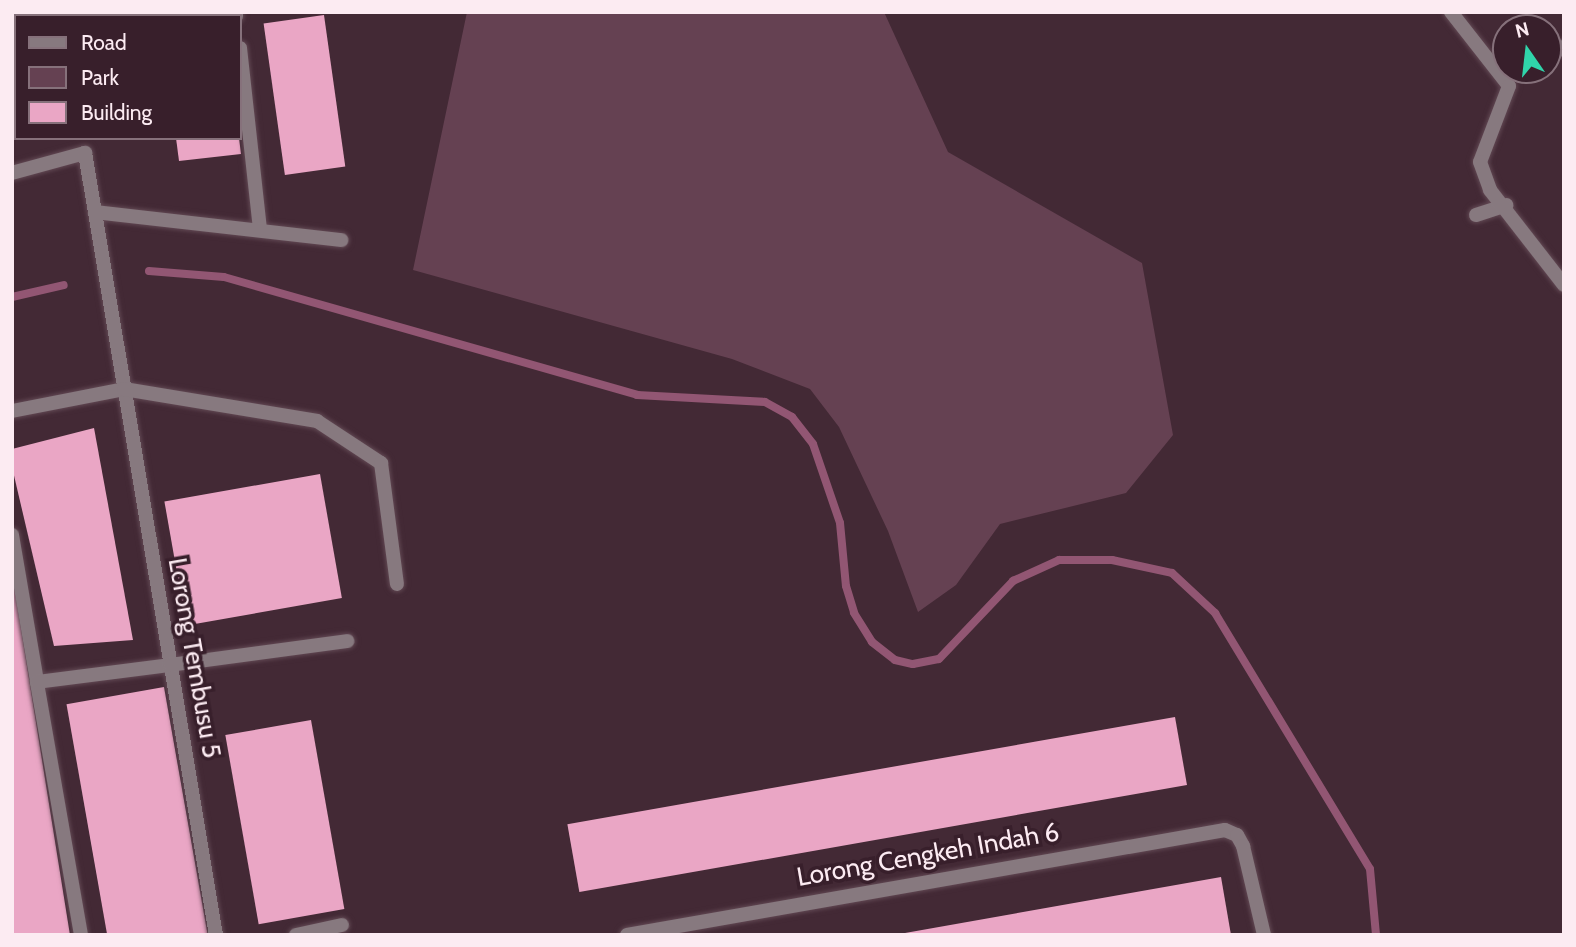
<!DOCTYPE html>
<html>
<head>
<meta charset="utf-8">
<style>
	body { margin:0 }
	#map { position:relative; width:1576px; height:947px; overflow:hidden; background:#432935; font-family:Cabin,sans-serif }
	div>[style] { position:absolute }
	.green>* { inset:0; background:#654152 }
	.stream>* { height:8px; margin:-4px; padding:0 4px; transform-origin:4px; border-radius:4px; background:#925673 }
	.building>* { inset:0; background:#eaa6c5; transform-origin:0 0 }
	.roads { filter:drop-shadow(0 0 2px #614853) drop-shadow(0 0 2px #614853) }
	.lane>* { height:14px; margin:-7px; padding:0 7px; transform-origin:7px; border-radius:7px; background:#87797f }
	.street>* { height:14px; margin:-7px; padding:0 7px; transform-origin:7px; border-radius:7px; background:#87797f }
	span { translate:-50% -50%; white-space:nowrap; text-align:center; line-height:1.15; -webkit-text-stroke:7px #381f2b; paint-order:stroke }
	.street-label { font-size:26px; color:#fcebf2 }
	.frame { position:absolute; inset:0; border:14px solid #fcebf2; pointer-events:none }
	.legend { position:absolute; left:14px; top:14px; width:228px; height:126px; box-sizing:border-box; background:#381f2b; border:2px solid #86717b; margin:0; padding:9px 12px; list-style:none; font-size:21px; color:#fcebf2 }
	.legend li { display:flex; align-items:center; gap:14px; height:35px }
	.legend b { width:35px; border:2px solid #86717b }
	.north { position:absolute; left:1492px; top:14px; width:70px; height:70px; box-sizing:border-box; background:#381f2b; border:2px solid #86717b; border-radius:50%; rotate:346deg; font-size:19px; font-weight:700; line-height:28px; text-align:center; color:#fcebf2 }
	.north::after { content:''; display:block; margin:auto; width:24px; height:32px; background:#30d4aa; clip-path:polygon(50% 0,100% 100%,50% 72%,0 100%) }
</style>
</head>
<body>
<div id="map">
	<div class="green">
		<i style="clip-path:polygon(467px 12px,884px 12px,948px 152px,1142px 263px,1173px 435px,1126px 493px,1000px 524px,956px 585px,918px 612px,888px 531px,839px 427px,810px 389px,732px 359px,413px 270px)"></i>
	</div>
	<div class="stream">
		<i style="left:149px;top:271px;width:75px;rotate:4.6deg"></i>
		<i style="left:224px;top:277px;width:430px;rotate:15.9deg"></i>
		<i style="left:637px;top:395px;width:128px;rotate:3.1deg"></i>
		<i style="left:765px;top:402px;width:31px;rotate:29deg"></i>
		<i style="left:792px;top:417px;width:34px;rotate:52deg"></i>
		<i style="left:813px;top:444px;width:83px;rotate:71.1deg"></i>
		<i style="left:840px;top:523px;width:63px;rotate:84.6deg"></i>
		<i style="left:846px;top:586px;width:28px;rotate:73deg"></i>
		<i style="left:854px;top:613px;width:34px;rotate:58deg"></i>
		<i style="left:872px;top:642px;width:29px;rotate:38deg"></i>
		<i style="left:895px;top:660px;width:18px;rotate:13deg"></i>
		<i style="left:913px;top:664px;width:26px;rotate:-11deg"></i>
		<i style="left:939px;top:659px;width:108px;rotate:-46.5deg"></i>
		<i style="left:1013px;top:581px;width:51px;rotate:-24.5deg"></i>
		<i style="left:1059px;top:560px;width:53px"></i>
		<i style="left:1112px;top:560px;width:61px;rotate:12.2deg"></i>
		<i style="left:1172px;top:573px;width:59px;rotate:42.9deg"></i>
		<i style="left:1215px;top:613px;width:299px;rotate:58.8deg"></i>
		<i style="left:1370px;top:869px;width:66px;rotate:84.8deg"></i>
		<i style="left:12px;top:297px;width:53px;rotate:-13deg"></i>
	</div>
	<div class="building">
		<i style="clip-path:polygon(186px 12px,222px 12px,223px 16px,172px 16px)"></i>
		<i style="left:324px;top:15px;width:153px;height:61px;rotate:82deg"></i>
		<i style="clip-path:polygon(176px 138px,239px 138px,241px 154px,179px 161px)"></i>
		<i style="clip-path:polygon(94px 428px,133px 640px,54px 646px,12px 467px,12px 449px)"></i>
		<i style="left:320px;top:474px;width:126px;height:158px;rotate:80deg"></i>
		<i style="clip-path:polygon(14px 585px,70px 935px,12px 935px)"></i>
		<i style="left:164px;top:687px;width:252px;height:99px;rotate:80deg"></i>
		<i style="left:1175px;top:717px;width:69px;height:617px;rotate:80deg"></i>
		<i style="left:311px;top:720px;width:192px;height:87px;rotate:80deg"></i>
		<i style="clip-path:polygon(1221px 877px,1231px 935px,906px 935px,905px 933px)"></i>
	</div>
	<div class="roads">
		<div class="lane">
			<i style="left:236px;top:12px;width:4px;rotate:90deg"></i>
			<i style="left:240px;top:48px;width:182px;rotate:83.7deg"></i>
			<i style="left:12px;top:173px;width:76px;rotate:-15.3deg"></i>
			<i style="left:95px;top:212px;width:248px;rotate:6.5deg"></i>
			<i style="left:1476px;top:215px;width:32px;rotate:-18deg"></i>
			<i style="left:12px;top:535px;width:149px;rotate:80.3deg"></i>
			<i style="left:81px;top:935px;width:257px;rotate:-99.9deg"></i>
			<i style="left:37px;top:682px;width:134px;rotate:-7.3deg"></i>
		</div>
		<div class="street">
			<i style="left:1451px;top:12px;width:94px;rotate:51.9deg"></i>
			<i style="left:1509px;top:86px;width:81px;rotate:110.9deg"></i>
			<i style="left:1480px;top:162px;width:30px;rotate:70deg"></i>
			<i style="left:1490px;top:190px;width:120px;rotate:52.1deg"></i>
			<i style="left:1561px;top:47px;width:4px;rotate:45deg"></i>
			<i style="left:85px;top:153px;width:793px;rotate:80.49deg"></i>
			<i style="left:12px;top:411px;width:114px;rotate:-11.1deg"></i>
			<i style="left:124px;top:389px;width:196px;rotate:9.4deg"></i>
			<i style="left:317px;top:421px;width:77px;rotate:33.3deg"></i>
			<i style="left:381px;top:463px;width:122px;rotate:82.5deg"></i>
			<i style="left:170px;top:665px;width:179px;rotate:-7.7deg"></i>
			<i style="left:296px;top:935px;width:47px;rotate:-12.3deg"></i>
			<i style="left:627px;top:935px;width:607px;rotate:-9.96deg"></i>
			<i style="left:1225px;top:830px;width:13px;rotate:23deg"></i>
			<i style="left:1237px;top:835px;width:13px;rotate:61deg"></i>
			<i style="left:1243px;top:846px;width:91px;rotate:76.7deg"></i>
		</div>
	</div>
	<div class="street-label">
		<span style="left:194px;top:658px;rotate:80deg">Lorong Tembusu 5</span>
		<span style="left:928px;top:855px;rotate:-10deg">Lorong Cengkeh Indah 6</span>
	</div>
	<div class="frame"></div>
	<ul class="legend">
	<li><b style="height:9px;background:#87797f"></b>Road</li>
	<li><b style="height:19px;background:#654152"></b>Park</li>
	<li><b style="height:19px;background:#eaa6c5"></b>Building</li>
	</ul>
	<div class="north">N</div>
</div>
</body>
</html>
